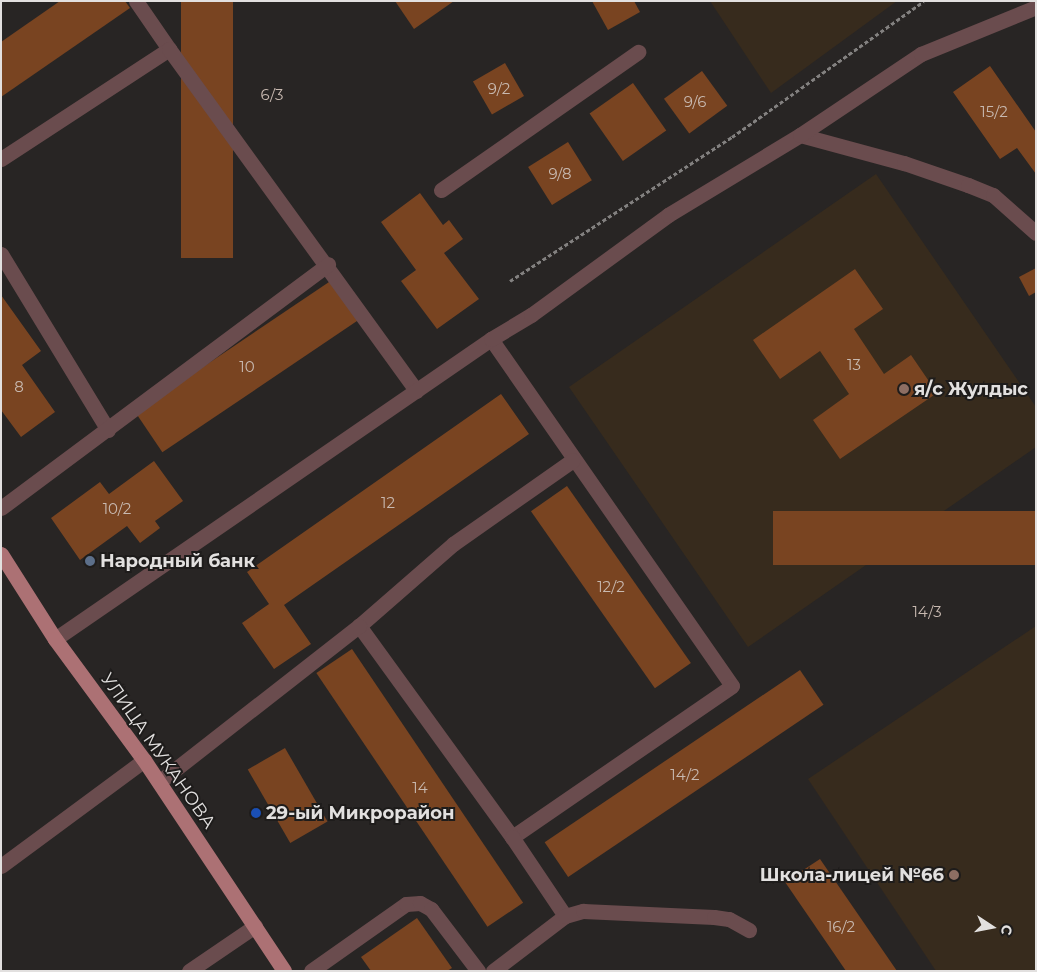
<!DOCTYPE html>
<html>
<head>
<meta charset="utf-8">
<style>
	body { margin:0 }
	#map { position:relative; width:1037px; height:972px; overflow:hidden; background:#282524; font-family:Montserrat,sans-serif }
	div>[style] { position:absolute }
	.education>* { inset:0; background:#372b1d }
	.building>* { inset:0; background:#794421; transform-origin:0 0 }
	.path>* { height:3px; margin-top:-1.5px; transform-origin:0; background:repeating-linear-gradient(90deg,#838180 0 4px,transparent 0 6.5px) }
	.minor>* { height:15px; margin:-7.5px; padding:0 7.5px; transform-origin:7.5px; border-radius:7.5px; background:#6a4c4e }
	.major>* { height:15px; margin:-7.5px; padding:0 7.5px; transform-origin:7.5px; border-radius:7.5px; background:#ac7174 }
	.dots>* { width:14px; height:14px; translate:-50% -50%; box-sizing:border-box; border:2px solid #1e1c1b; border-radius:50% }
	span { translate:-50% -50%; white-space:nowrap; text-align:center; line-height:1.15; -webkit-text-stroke:4px #1e1c1b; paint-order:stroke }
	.number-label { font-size:15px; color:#c8b9b0 }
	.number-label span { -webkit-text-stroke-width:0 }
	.poi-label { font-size:18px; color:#e2e0df; font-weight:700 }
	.left { translate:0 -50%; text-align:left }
	.right { translate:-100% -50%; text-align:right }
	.street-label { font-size:18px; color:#e2e0df }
	.frame { position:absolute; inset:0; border:2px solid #e2e0df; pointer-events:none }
	.north { position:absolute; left:967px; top:902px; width:50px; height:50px; -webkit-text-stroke:4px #1e1c1b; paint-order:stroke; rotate:101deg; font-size:14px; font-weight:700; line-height:20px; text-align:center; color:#e2e0df }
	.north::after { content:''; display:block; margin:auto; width:18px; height:22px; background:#e2e0df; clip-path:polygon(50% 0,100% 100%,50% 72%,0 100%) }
</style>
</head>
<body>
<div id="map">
	<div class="education">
		<i style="clip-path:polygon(710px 1px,897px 1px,771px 93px)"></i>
		<i style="clip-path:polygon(876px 174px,1036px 407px,1036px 447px,748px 647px,569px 387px)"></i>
		<i style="clip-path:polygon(1036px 626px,1036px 971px,936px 971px,808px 779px)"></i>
	</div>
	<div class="building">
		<i style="clip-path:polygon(60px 1px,125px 1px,130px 8px,1px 97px,1px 42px)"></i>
		<i style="left:181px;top:1px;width:52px;height:257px"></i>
		<i style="clip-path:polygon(395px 1px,454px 1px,414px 29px)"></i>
		<i style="clip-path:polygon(592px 1px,634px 1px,640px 12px,608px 30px)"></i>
		<i style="left:505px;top:63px;width:38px;height:37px;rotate:60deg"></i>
		<i style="clip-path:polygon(990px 66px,1036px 132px,1036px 174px,1017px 148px,1000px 159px,953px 92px)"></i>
		<i style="left:702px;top:71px;width:43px;height:47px;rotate:54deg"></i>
		<i style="left:633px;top:83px;width:58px;height:53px;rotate:55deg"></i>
		<i style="left:568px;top:142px;width:45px;height:47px;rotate:58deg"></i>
		<i style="clip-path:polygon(420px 193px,443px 225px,449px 220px,463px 239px,444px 253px,479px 299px,437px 329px,401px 281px,416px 270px,381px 222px)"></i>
		<i style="clip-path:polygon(1036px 268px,1036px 292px,1029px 296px,1019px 277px)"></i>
		<i style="clip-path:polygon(855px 269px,883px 309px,854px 329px,884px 374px,911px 355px,937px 393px,840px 459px,813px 420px,849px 394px,820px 351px,780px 379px,753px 340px)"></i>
		<i style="left:332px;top:280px;width:48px;height:237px;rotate:56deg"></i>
		<i style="clip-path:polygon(1px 295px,41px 351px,22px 365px,55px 412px,21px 437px,1px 410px)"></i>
		<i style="clip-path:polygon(501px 394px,529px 434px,284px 605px,311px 644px,274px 669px,242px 623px,269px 604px,247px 572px)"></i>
		<i style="clip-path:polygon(154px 461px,183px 501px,155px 521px,160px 528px,140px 543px,127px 526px,80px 560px,51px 518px,100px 482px,109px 494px)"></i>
		<i style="left:567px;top:486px;width:216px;height:44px;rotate:55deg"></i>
		<i style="left:1036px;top:511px;width:54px;height:263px;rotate:90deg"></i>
		<i style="left:352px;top:649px;width:306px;height:43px;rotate:56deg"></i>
		<i style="left:800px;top:670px;width:42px;height:308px;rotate:56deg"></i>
		<i style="left:285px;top:748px;width:85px;height:43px;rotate:60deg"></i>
		<i style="clip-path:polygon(820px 859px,897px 971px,846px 971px,785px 882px)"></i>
		<i style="clip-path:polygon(417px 918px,452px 968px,447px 971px,371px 971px,361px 957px)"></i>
	</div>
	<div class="path">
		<i style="left:510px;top:281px;width:265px;rotate:-33deg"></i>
		<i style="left:732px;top:137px;width:235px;rotate:-35.3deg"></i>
	</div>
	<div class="minor">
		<i style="left:136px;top:1px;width:58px;rotate:55.5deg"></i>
		<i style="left:800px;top:135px;width:108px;rotate:15.1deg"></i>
		<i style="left:904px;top:163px;width:68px;rotate:19deg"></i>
		<i style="left:968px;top:185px;width:27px;rotate:22deg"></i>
		<i style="left:993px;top:195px;width:57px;rotate:41.5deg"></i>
		<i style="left:1px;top:159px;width:201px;rotate:-33.2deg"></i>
		<i style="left:169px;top:49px;width:422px;rotate:54.1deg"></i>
		<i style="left:441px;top:190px;width:241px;rotate:-35deg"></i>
		<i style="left:1px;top:254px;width:206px;rotate:58.7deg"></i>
		<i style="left:491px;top:339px;width:422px;rotate:55.2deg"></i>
		<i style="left:732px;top:686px;width:267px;rotate:145.5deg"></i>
		<i style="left:512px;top:837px;width:261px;rotate:-125.9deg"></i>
		<i style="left:359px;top:626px;width:125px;rotate:-41.1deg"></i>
		<i style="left:453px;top:544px;width:146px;rotate:-35deg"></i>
		<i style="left:1px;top:508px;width:408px;rotate:-36.7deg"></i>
		<i style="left:55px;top:639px;width:529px;rotate:-34.53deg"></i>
		<i style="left:491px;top:339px;width:47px;rotate:-31deg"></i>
		<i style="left:531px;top:315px;width:170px;rotate:-36.1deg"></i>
		<i style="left:668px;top:215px;width:154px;rotate:-31.2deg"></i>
		<i style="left:800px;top:135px;width:146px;rotate:-33.8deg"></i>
		<i style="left:921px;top:54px;width:124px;rotate:-22.2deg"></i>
		<i style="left:159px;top:782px;width:254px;rotate:-38deg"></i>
		<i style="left:512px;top:837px;width:95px;rotate:56.1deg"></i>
		<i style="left:1px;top:866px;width:178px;rotate:-36.5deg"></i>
		<i style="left:189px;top:971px;width:80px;rotate:-34.3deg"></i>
		<i style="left:311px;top:971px;width:116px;rotate:-35.2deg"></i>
		<i style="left:406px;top:904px;width:14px;rotate:-4deg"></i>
		<i style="left:420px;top:903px;width:13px;rotate:29deg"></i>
		<i style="left:431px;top:909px;width:78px;rotate:52.8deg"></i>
		<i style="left:493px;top:971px;width:91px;rotate:-37.4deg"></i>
		<i style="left:565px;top:916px;width:19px;rotate:-16deg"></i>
		<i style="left:583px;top:911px;width:131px;rotate:2.6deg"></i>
		<i style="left:714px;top:917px;width:15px;rotate:8deg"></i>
		<i style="left:729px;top:919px;width:23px;rotate:29deg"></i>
	</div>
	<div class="major">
		<i style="left:1px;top:554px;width:101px;rotate:57.6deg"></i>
		<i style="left:55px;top:639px;width:150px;rotate:53.7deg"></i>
		<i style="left:144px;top:760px;width:253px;rotate:56.4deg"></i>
	</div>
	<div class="dots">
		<i style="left:904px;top:389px;background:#8d6e63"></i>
		<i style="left:90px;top:561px;background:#5c6f8a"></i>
		<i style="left:256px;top:813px;background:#1a4fb4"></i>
		<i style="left:954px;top:875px;background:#8d6e63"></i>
	</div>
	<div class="number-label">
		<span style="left:499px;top:89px">9/2</span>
		<span style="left:272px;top:95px">6/3</span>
		<span style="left:695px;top:102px">9/6</span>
		<span style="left:994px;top:112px">15/2</span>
		<span style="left:560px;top:174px">9/8</span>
		<span style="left:854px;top:365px">13</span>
		<span style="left:247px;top:367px">10</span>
		<span style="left:19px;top:387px">8</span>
		<span style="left:388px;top:503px">12</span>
		<span style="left:117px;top:509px">10/2</span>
		<span style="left:611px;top:587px">12/2</span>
		<span style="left:927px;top:612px">14/3</span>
		<span style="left:685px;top:775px">14/2</span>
		<span style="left:420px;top:788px">14</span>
		<span style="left:841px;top:927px">16/2</span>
	</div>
	<div class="poi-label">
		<span class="left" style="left:914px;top:389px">я/c Жулдыс</span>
		<span class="left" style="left:100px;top:561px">Народный банк</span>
		<span class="left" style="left:266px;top:813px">29-ый Микрорайон</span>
		<span class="right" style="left:944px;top:875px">Школа-лицей №66</span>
	</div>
	<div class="street-label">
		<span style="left:158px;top:751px;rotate:55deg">УЛИЦА МУКАНОВА</span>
	</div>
	<div class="frame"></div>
	<div class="north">С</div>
</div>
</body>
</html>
